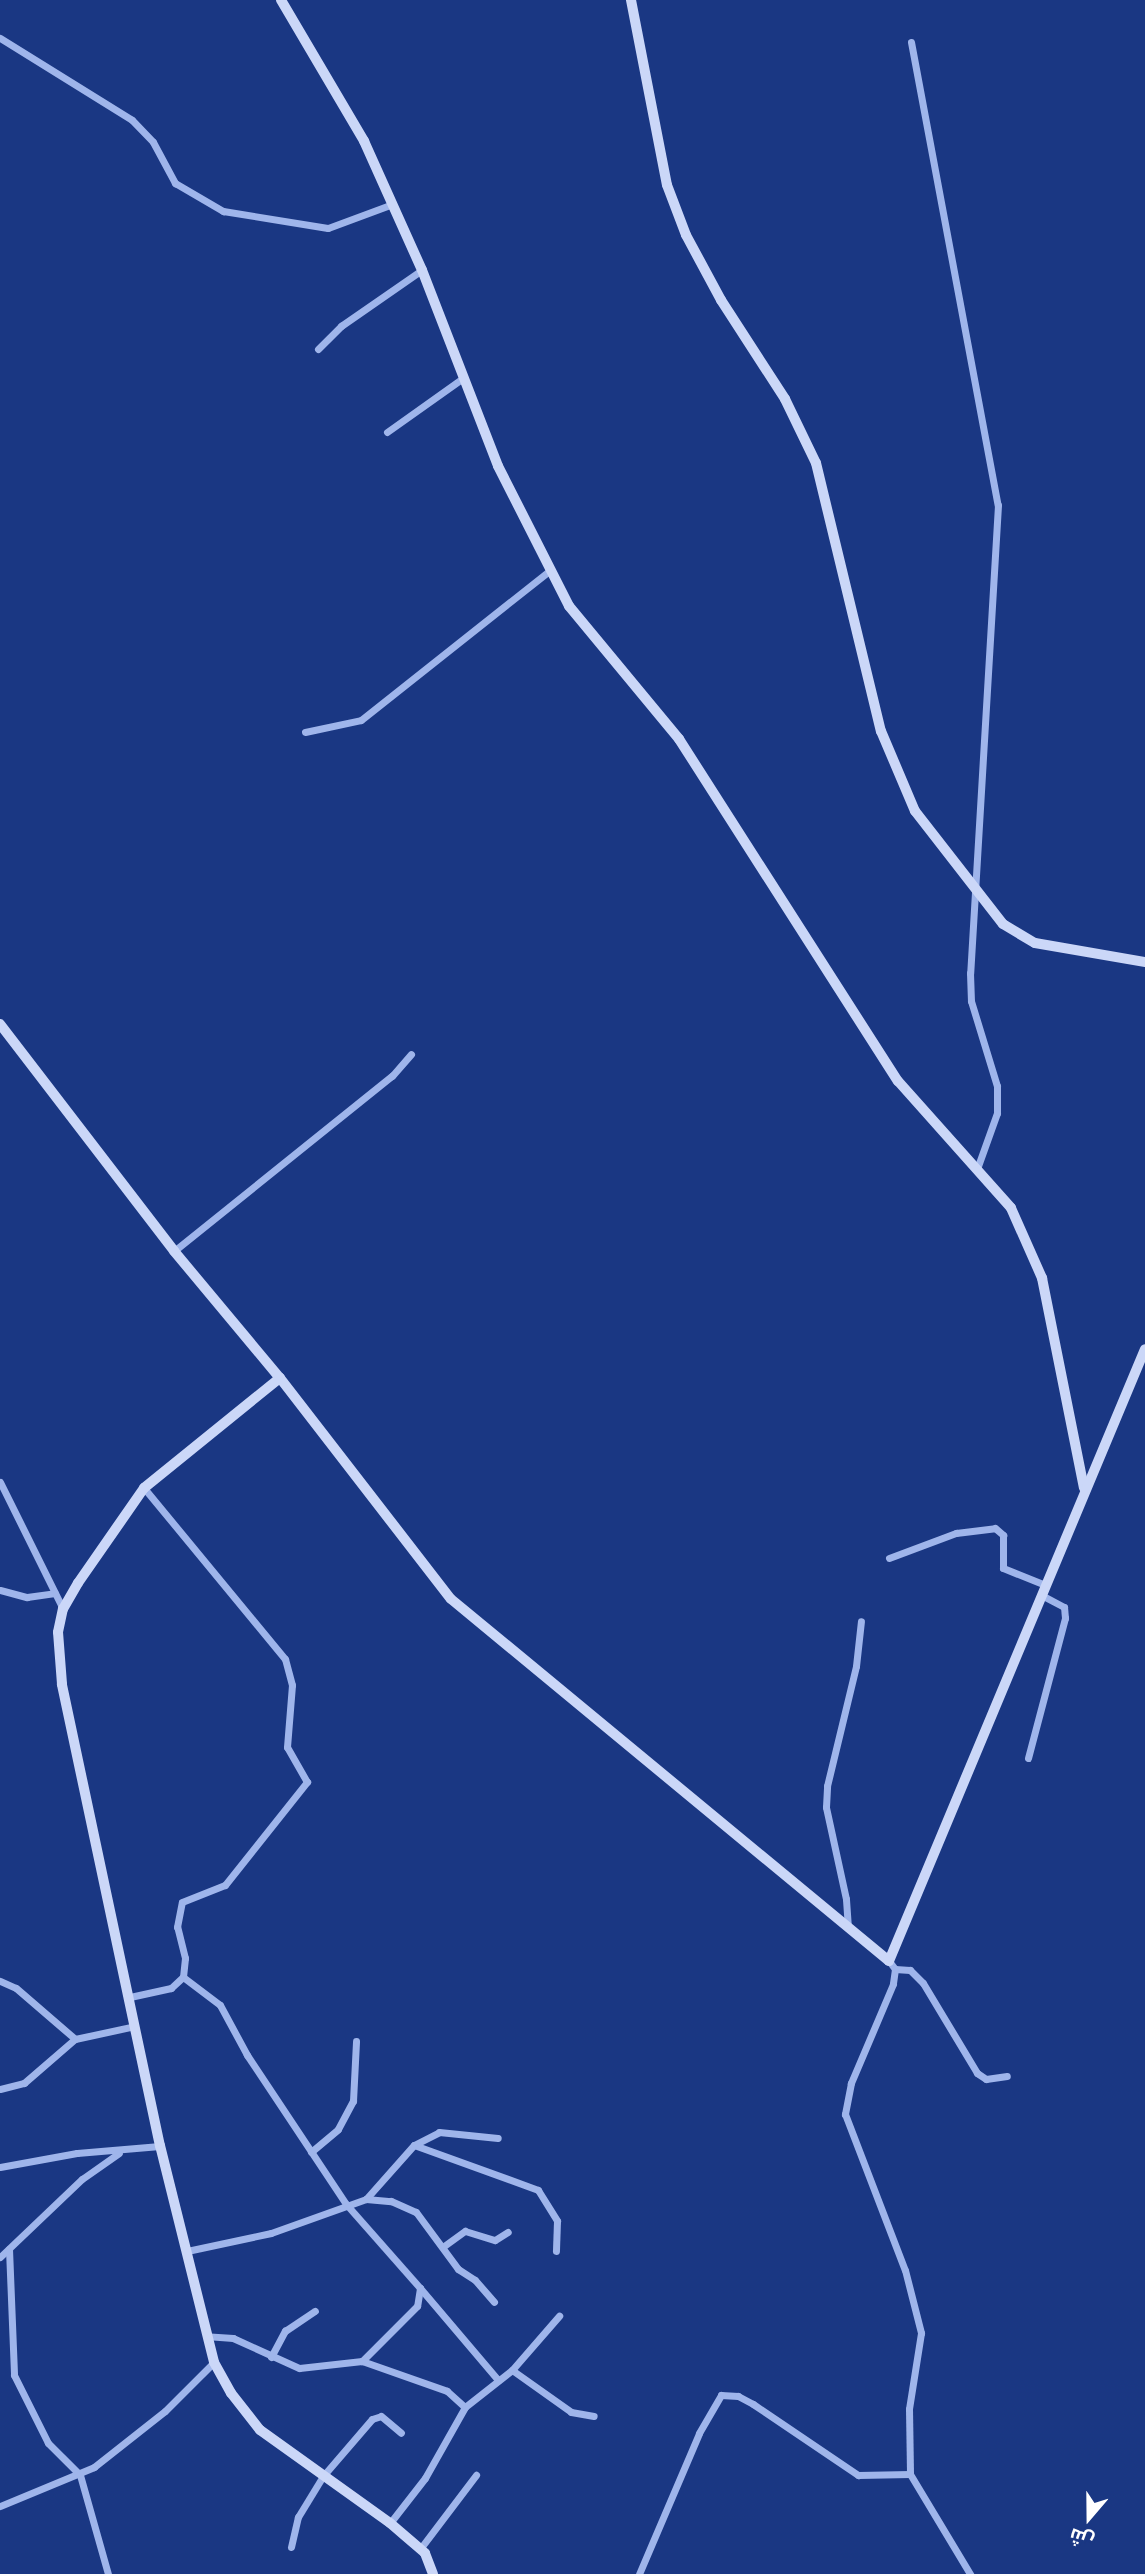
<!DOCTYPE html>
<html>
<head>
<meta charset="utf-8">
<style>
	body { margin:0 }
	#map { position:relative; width:1145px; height:2574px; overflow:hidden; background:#1a3783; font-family:Helvetica,Cairo,sans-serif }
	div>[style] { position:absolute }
	.street>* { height:7px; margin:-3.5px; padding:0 3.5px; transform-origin:3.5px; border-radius:3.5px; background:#9fb5eb }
	.secondary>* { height:10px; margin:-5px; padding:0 5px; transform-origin:5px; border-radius:5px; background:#cbd7f8 }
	span { translate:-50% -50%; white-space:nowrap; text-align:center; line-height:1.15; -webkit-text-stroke:6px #1a3783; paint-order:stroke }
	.north { position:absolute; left:1054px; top:2483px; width:70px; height:70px; -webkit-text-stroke:5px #1a3783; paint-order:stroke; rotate:200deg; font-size:19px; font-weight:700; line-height:28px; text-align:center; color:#fff }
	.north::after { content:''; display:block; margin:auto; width:24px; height:32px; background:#fff; clip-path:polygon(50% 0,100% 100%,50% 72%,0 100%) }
</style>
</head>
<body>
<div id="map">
	<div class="street">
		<i style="left:0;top:38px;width:155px;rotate:31.8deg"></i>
		<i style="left:132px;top:120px;width:30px;rotate:46deg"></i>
		<i style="left:153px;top:142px;width:47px;rotate:61.8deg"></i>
		<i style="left:175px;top:183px;width:56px;rotate:30.3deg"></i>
		<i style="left:223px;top:211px;width:106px;rotate:9.2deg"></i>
		<i style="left:328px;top:228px;width:69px;rotate:-20.3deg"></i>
		<i style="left:911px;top:42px;width:471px;rotate:79.4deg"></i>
		<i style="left:998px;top:505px;width:469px;rotate:93.4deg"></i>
		<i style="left:970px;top:973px;width:28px;rotate:88deg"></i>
		<i style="left:971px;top:1001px;width:89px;rotate:73deg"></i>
		<i style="left:997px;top:1086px;width:27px;rotate:90deg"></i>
		<i style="left:997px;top:1113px;width:59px;rotate:109.7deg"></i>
		<i style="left:318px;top:349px;width:33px;rotate:-45deg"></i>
		<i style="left:341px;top:326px;width:98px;rotate:-34.7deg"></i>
		<i style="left:387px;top:432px;width:93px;rotate:-35.4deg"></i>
		<i style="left:305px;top:732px;width:57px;rotate:-12.1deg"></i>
		<i style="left:361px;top:720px;width:240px;rotate:-38.4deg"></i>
		<i style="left:174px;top:1251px;width:280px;rotate:-38.8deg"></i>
		<i style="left:392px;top:1076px;width:29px;rotate:-49deg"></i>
		<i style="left:0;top:1482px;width:142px;rotate:63.6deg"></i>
		<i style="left:889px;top:1558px;width:72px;rotate:-20.5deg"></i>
		<i style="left:956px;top:1533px;width:39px;rotate:-7deg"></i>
		<i style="left:995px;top:1528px;width:11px;rotate:41deg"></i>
		<i style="left:1003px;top:1535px;width:33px;rotate:90deg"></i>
		<i style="left:1003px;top:1568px;width:45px;rotate:22deg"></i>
		<i style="left:0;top:1590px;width:28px;rotate:15deg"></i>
		<i style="left:27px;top:1597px;width:28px;rotate:-8deg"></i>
		<i style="left:1028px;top:1758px;width:145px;rotate:-75.2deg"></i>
		<i style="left:1065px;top:1618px;width:11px;rotate:-95deg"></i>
		<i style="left:1064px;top:1607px;width:26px;rotate:-152deg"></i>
		<i style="left:848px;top:1928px;width:29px;rotate:-94deg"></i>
		<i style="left:846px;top:1899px;width:94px;rotate:-102.3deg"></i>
		<i style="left:826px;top:1807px;width:21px;rotate:-87deg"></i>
		<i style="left:827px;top:1786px;width:123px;rotate:-76.4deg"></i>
		<i style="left:856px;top:1666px;width:45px;rotate:-83.7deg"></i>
		<i style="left:889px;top:1961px;width:10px;rotate:53deg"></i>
		<i style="left:895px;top:1969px;width:15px;rotate:98deg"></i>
		<i style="left:893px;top:1984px;width:108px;rotate:113deg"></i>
		<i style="left:851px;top:2083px;width:32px;rotate:101deg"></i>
		<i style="left:845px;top:2114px;width:167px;rotate:69deg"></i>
		<i style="left:905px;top:2270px;width:65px;rotate:75.7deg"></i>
		<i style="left:921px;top:2333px;width:77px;rotate:99deg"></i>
		<i style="left:909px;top:2409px;width:65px;rotate:89.1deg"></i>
		<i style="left:910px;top:2474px;width:117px;rotate:59deg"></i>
		<i style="left:895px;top:1969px;width:15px;rotate:4deg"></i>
		<i style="left:910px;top:1970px;width:18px;rotate:45deg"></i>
		<i style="left:923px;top:1983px;width:105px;rotate:59deg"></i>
		<i style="left:977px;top:2073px;width:11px;rotate:34deg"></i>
		<i style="left:986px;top:2079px;width:21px;rotate:-8deg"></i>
		<i style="left:183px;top:1977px;width:46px;rotate:37.1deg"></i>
		<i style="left:220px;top:2005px;width:57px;rotate:61.6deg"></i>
		<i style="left:247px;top:2055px;width:179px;rotate:56.4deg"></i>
		<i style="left:346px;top:2204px;width:112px;rotate:48.6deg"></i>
		<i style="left:420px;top:2288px;width:18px;rotate:99deg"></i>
		<i style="left:417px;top:2306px;width:78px;rotate:135deg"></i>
		<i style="left:362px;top:2361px;width:63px;rotate:173.7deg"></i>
		<i style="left:299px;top:2368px;width:72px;rotate:-155.6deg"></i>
		<i style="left:233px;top:2338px;width:27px;rotate:-176deg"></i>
		<i style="left:0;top:1981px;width:17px;rotate:24deg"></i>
		<i style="left:16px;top:1988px;width:78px;rotate:40.8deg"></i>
		<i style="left:130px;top:1997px;width:42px;rotate:-12.4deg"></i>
		<i style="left:171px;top:1988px;width:16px;rotate:-43deg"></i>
		<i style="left:183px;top:1977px;width:19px;rotate:-84deg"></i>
		<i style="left:185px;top:1958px;width:32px;rotate:-104deg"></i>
		<i style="left:177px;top:1927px;width:25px;rotate:-79deg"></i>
		<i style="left:182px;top:1902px;width:46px;rotate:-21.6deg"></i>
		<i style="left:225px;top:1885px;width:132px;rotate:-51.5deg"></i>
		<i style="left:307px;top:1782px;width:40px;rotate:-119.7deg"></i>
		<i style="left:287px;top:1747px;width:62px;rotate:-85.4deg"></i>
		<i style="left:292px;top:1685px;width:27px;rotate:-105deg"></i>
		<i style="left:285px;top:1659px;width:222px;rotate:-129.5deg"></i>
		<i style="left:0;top:2089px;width:25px;rotate:-14deg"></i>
		<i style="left:24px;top:2083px;width:67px;rotate:-40.8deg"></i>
		<i style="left:75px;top:2039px;width:61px;rotate:-12.2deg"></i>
		<i style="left:414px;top:2145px;width:28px;rotate:-27deg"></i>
		<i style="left:439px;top:2132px;width:59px;rotate:5.8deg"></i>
		<i style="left:311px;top:2152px;width:35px;rotate:-40deg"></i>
		<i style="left:338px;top:2129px;width:32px;rotate:-62deg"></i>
		<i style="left:353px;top:2101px;width:60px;rotate:-87.1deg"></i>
		<i style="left:0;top:2167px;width:78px;rotate:-10.3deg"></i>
		<i style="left:77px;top:2153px;width:83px;rotate:-4.8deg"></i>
		<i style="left:366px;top:2199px;width:25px;rotate:5deg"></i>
		<i style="left:391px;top:2201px;width:27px;rotate:24deg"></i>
		<i style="left:416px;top:2212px;width:71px;rotate:53.6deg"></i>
		<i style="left:458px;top:2269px;width:20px;rotate:33deg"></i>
		<i style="left:475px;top:2280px;width:29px;rotate:49deg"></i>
		<i style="left:444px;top:2246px;width:26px;rotate:-36deg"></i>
		<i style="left:465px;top:2231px;width:31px;rotate:17deg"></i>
		<i style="left:495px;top:2240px;width:15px;rotate:-32deg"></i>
		<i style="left:9px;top:2249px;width:126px;rotate:87.7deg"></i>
		<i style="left:14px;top:2375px;width:76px;rotate:63.4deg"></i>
		<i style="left:48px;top:2443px;width:45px;rotate:45deg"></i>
		<i style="left:80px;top:2475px;width:103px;rotate:74.2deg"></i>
		<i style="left:187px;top:2251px;width:86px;rotate:-12.1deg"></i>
		<i style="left:271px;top:2233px;width:101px;rotate:-19.7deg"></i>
		<i style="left:366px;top:2199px;width:72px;rotate:-48.4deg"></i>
		<i style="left:414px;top:2145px;width:132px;rotate:19.9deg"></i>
		<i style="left:538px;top:2190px;width:36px;rotate:58deg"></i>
		<i style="left:557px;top:2221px;width:30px;rotate:92deg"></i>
		<i style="left:0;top:2257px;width:113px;rotate:-43.6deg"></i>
		<i style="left:82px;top:2179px;width:45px;rotate:-35.1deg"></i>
		<i style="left:420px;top:2288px;width:121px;rotate:49.7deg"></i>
		<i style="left:271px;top:2357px;width:30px;rotate:-62deg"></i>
		<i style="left:285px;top:2331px;width:36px;rotate:-34deg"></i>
		<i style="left:362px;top:2361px;width:90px;rotate:19.4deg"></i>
		<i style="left:447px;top:2391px;width:24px;rotate:42deg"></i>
		<i style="left:512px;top:2370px;width:72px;rotate:35.4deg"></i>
		<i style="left:571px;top:2412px;width:23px;rotate:10deg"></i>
		<i style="left:0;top:2506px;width:102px;rotate:-22.5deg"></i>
		<i style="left:94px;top:2467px;width:90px;rotate:-38.3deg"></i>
		<i style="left:165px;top:2411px;width:69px;rotate:-45deg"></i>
		<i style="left:390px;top:2523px;width:57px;rotate:-52.1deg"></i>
		<i style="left:425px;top:2478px;width:81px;rotate:-60.6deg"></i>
		<i style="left:465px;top:2407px;width:60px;rotate:-38.2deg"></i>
		<i style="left:512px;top:2370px;width:72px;rotate:-49deg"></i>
		<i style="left:291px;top:2547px;width:31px;rotate:-77deg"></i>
		<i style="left:298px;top:2517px;width:48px;rotate:-58.6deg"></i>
		<i style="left:323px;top:2476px;width:75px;rotate:-49.3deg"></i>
		<i style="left:372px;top:2419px;width:9px;rotate:-18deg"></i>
		<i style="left:381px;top:2416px;width:26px;rotate:40deg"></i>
		<i style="left:420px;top:2549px;width:93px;rotate:-52.9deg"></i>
		<i style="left:639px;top:2574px;width:153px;rotate:-66.9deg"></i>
		<i style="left:699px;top:2433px;width:44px;rotate:-59.9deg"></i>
		<i style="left:721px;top:2395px;width:17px;rotate:3deg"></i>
		<i style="left:738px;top:2396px;width:17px;rotate:28deg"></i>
		<i style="left:753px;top:2404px;width:127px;rotate:34.1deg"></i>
		<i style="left:858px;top:2475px;width:52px;rotate:-1.1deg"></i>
	</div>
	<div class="secondary">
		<i style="left:281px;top:0;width:164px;rotate:59.5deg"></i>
		<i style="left:364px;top:141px;width:141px;rotate:65.8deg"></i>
		<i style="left:422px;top:270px;width:210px;rotate:68.8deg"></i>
		<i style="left:498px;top:466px;width:157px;rotate:63.1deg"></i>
		<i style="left:569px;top:606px;width:173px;rotate:50.4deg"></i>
		<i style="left:679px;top:739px;width:406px;rotate:57.4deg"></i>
		<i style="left:898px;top:1081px;width:170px;rotate:48.3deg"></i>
		<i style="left:1011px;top:1208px;width:77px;rotate:66.1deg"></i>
		<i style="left:1042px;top:1278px;width:214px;rotate:78.7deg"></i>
		<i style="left:631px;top:0;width:188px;rotate:79deg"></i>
		<i style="left:667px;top:185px;width:53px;rotate:69.2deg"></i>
		<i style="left:686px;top:235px;width:74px;rotate:61.7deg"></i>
		<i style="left:721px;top:300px;width:118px;rotate:57.1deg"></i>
		<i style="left:785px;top:399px;width:71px;rotate:64.2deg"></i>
		<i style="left:816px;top:463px;width:276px;rotate:76.4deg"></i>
		<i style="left:881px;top:731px;width:87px;rotate:67deg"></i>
		<i style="left:915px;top:811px;width:143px;rotate:52.1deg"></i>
		<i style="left:1003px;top:924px;width:37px;rotate:31deg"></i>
		<i style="left:1035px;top:943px;width:112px;rotate:9.8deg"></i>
		<i style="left:0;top:1024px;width:286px;rotate:52.5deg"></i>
		<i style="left:174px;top:1251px;width:165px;rotate:50.2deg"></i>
		<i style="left:433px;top:2574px;width:22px;rotate:-111deg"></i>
		<i style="left:425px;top:2553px;width:46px;rotate:-139.4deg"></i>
		<i style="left:390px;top:2523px;width:160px;rotate:-144.4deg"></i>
		<i style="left:260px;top:2430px;width:47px;rotate:-128.1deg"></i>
		<i style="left:231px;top:2393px;width:35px;rotate:-119deg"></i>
		<i style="left:214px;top:2362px;width:223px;rotate:-104deg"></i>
		<i style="left:160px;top:2146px;width:472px;rotate:-102deg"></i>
		<i style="left:62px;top:1684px;width:52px;rotate:-94.4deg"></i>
		<i style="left:58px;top:1632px;width:24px;rotate:-78deg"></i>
		<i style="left:63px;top:1609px;width:30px;rotate:-60deg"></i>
		<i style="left:78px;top:1583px;width:116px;rotate:-55.2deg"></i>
		<i style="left:144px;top:1488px;width:175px;rotate:-39deg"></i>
		<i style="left:280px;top:1378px;width:279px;rotate:52.3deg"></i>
		<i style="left:451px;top:1599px;width:568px;rotate:39.57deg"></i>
		<i style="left:889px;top:1961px;width:663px;rotate:-67.3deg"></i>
	</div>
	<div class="north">ش</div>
</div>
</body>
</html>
